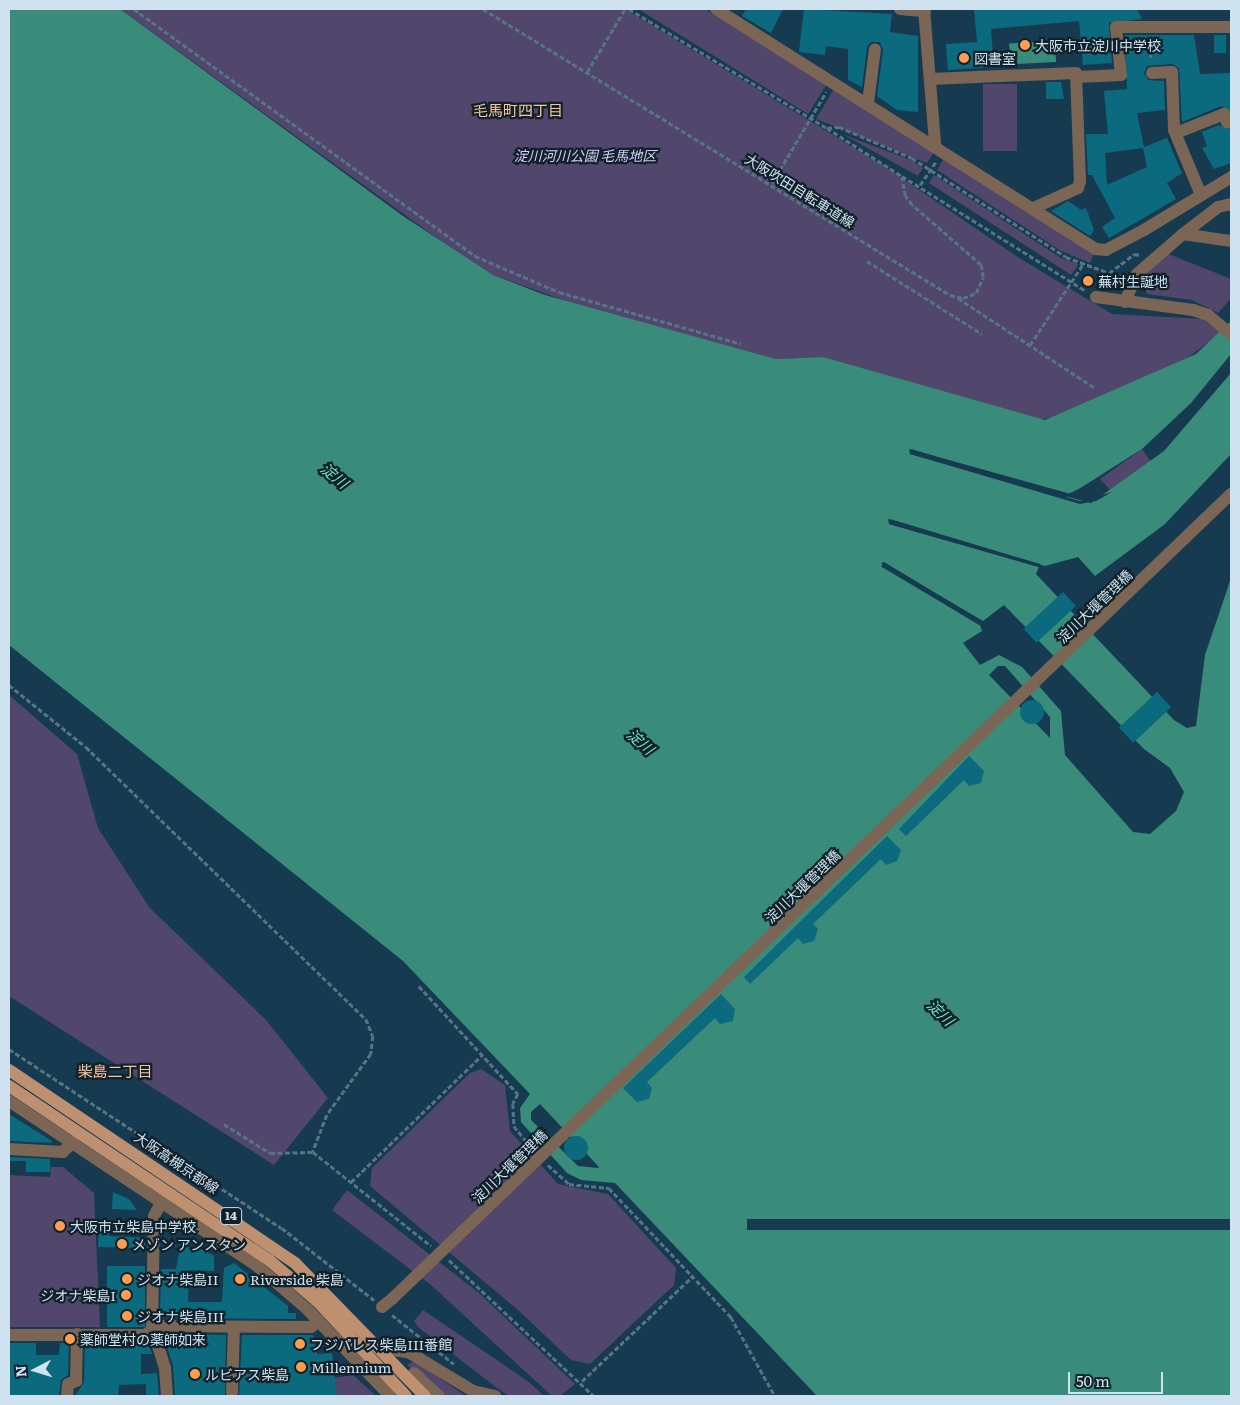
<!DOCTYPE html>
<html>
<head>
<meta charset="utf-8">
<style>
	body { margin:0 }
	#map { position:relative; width:1240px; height:1405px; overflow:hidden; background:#163b51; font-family:Literata,"Noto Sans JP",serif }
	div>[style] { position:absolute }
	.green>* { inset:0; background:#51466b; transform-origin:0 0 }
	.water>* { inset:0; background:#398b7a; transform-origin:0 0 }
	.pier>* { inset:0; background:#163b51; transform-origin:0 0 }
	.building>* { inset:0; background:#0c6a7e; transform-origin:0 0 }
	.round { border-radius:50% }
	.path>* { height:2.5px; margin-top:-1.25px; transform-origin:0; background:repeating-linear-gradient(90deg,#557487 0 5px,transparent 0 7.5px) }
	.minor>* { height:12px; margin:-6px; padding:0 6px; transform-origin:6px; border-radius:6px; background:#7b6555 }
	.major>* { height:12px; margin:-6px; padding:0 6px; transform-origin:6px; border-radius:6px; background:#be9070 }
	.minor-bridge>* { height:12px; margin:-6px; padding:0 6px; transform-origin:6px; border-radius:6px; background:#7b6555 }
	.dots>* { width:14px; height:14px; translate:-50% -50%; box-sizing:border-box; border:2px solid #11212a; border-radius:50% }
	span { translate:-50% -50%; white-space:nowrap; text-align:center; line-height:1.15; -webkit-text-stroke:4.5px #11212a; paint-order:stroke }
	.shield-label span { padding:1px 4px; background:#11212a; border:1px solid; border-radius:4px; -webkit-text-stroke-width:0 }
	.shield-label { font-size:12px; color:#cee2f0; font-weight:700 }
	.poi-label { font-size:14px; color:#cee2f0 }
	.left { translate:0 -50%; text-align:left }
	.right { translate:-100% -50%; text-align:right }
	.park-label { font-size:14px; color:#d8cbfc; font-style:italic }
	.street-label { font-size:14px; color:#cee2f0 }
	.neighbourhood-label { font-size:15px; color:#f9c39d }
	.water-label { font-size:15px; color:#6de4ca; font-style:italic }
	.frame { position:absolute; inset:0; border:10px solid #cee2f0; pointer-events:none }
	.north { position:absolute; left:10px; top:1345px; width:50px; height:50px; -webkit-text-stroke:4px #11212a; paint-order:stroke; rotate:265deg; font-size:14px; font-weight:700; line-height:20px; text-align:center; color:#cee2f0 }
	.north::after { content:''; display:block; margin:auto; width:18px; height:22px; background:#cee2f0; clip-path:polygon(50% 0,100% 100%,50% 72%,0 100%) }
	.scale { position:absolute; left:1068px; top:1372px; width:95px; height:22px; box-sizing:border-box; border:2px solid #cee2f0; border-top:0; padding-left:6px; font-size:15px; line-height:18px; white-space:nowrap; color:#cee2f0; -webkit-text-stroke:4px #11212a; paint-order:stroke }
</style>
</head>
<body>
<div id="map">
	<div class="green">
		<i style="clip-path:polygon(120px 9px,625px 9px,886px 167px,1016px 256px,1112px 314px,1203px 319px,1221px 333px,1187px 358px,1057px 416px,1039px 420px,823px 357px,776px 359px,577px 305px,493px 275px,463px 257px)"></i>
		<i style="clip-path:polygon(638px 9px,705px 9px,827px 84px,808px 114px)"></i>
		<i style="left:983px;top:84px;width:34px;height:67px"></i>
		<i style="clip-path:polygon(834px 89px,935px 151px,927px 163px,816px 119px)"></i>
		<i style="clip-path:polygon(842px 134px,911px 160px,923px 168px,918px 176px)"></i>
		<i style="clip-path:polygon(944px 158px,1094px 254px,1090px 263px,1061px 251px,937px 170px)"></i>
		<i style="clip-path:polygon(934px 175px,1061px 258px,1078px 264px,1077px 267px,1071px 275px,929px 183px)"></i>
		<i style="clip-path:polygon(1166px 253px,1231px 279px,1231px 298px,1218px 313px,1192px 300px,1147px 294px,1140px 276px)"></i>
		<i style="clip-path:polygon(1142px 449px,1151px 462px,1112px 492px,1100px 479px)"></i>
		<i style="clip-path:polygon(9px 695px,77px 754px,98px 828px,149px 907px,266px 1020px,328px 1098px,274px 1165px,9px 996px)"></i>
		<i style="clip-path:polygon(481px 1069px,505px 1085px,510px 1131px,558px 1184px,608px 1194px,676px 1268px,674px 1285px,590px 1364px,571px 1360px,518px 1310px,370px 1186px,372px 1168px,470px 1073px)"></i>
		<i style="clip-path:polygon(51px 1167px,63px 1167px,94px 1193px,100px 1327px,9px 1327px,9px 1175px,50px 1177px)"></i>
		<i style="clip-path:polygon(347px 1190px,479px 1293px,575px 1384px,560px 1396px,552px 1396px,431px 1285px,332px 1210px)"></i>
		<i style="clip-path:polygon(423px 1310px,529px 1382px,544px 1396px,509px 1396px,497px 1388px,418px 1327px,414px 1321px)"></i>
		<i style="clip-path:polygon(414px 1361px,466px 1396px,446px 1396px,407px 1365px)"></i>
		<i style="clip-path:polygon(353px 1375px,376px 1396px,297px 1396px,295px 1384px)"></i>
	</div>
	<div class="water">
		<i style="clip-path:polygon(evenodd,9px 9px,120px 9px,403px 216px,493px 275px,545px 295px,776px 359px,823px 357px,1045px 420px,1196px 354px,1231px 321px,1231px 354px,1191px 403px,1142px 449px,1071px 494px,909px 449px,910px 454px,1091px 503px,1164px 451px,1231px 373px,1231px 454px,1165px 524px,1095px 576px,1078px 557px,1045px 566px,888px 519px,889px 524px,1039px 567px,1036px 574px,1174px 720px,1187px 728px,1196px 726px,1205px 655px,1231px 578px,1231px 1396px,817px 1396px,615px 1183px,581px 1180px,567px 1173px,521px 1122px,520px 1108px,530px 1094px,403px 961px,9px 645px,9px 9px,882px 562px,983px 621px,1004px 605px,1144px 749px,1170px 768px,1184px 792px,1176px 811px,1150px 834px,1133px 832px,1065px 755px,1061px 711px,1022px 667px,999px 655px,980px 665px,963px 643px,982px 631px,980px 625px,882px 567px,882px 562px,9px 9px,998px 666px,1005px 666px,1050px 717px,1050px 738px,989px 675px,998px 666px,9px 9px,540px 1104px,599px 1167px,598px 1168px,578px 1166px,531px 1120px,531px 1112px,540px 1104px)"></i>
		<i style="left:1055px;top:41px;width:21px;height:46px;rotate:87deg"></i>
	</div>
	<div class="pier">
		<i style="clip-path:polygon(911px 449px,1066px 495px,1100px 479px,1066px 497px,1080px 501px,1112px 492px,1096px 501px,1080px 504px,910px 454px)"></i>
		<i style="clip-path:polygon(890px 519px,1040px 564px,1039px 567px,889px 524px)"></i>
		<i style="left:884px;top:562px;width:115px;height:5px;rotate:31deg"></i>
		<i style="left:1231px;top:1219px;width:11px;height:484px;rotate:90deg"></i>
	</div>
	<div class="building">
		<i style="clip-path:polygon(746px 9px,783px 9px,771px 33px,742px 16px)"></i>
		<i style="clip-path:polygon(804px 9px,892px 14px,890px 32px,918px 36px,918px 112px,897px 110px,877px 96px,883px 50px,880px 42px,871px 42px,867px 47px,862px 87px,848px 80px,848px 49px,826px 46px,825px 55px,799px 52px)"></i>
		<i style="clip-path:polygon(974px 9px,1137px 9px,1142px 19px,1109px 23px,1112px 63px,1083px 65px,1079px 21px,991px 29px,994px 67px,948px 70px,946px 44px,977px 42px)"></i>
		<i style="clip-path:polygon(evenodd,1125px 35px,1194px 35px,1200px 74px,1231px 73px,1231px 111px,1221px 106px,1182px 122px,1179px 68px,1172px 64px,1147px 66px,1144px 73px,1148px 80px,1164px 81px,1165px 110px,1137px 113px,1144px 147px,1167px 138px,1182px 173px,1167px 183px,1176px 199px,1109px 238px,1102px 227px,1115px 218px,1092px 175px,1088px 175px,1086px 134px,1108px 134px,1104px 91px,1127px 89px,1125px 35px,1143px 148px,1147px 167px,1107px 185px,1105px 153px,1143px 148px)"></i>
		<i style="left:1214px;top:35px;width:12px;height:18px"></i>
		<i style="clip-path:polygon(1046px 82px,1061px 82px,1064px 99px,1046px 99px)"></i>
		<i style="clip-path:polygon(1219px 125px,1231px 129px,1231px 163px,1214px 169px,1202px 148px,1207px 146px,1202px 132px)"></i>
		<i style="clip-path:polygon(1068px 201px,1081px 210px,1086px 208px,1094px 230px,1090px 236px,1051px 211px)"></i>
		<i style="left:1063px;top:592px;width:19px;height:54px;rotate:47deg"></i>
		<i style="left:1157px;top:692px;width:21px;height:52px;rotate:47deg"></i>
		<i class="round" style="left:1020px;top:700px;width:24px;height:24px"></i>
		<i style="clip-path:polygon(969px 756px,984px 771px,981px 783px,969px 786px,964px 780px,906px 836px,899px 829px)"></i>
		<i style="clip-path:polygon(887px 836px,901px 850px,897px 861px,886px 865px,881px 859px,813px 924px,818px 929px,814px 941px,803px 944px,798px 938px,750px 984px,744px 977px)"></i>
		<i style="clip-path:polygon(721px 994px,735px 1009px,733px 1021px,720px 1024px,715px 1018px,647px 1082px,652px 1088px,649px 1099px,637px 1102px,623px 1088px)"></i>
		<i style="clip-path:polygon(9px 1114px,52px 1141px,51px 1143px,9px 1141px)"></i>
		<i class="round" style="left:564px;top:1136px;width:24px;height:24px"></i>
		<i style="clip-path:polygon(9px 1157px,50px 1159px,50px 1172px,26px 1172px,26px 1161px,9px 1161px)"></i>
		<i style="clip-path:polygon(113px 1192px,129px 1199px,137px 1210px,112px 1209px)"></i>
		<i style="clip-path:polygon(99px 1222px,109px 1222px,109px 1236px,145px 1238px,145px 1248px,98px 1247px)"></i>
		<i style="clip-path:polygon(180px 1247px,198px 1247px,214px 1256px,214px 1271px,189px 1270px,188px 1302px,222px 1302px,224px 1268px,234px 1263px,288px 1306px,288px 1313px,296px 1313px,296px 1319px,160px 1318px,161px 1269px,176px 1269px)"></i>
		<i style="left:107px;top:1266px;width:38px;height:61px"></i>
		<i style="clip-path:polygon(163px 1334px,226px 1335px,225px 1396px,175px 1396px,173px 1366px)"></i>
		<i style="clip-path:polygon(242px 1335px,313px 1335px,317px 1354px,332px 1353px,337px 1396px,239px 1396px)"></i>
		<i style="clip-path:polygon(148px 1342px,152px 1354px,141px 1354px,141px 1374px,157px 1373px,159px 1396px,146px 1396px,146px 1384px,119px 1385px,118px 1396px,75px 1396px,84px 1382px,85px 1343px)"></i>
		<i style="clip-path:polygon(9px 1343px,36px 1343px,36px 1355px,59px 1355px,60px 1343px,69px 1343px,68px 1375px,61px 1380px,59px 1396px,10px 1396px)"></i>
	</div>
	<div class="path">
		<i style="left:134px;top:9px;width:421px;rotate:35.9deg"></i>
		<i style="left:475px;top:256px;width:91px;rotate:23.2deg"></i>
		<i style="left:559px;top:292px;width:189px;rotate:15.9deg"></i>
		<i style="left:483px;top:9px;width:548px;rotate:31.48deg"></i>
		<i style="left:950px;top:295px;width:13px;rotate:13deg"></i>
		<i style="left:963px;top:298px;width:14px;rotate:-21deg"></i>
		<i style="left:976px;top:293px;width:17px;rotate:-66deg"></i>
		<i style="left:983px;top:277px;width:12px;rotate:-99deg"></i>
		<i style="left:981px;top:265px;width:91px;rotate:-139deg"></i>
		<i style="left:912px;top:205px;width:11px;rotate:-128deg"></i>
		<i style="left:905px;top:196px;width:20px;rotate:-99deg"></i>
		<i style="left:902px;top:176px;width:217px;rotate:32deg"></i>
		<i style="left:629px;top:9px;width:231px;rotate:31deg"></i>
		<i style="left:827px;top:128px;width:12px;rotate:-5deg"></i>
		<i style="left:839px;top:127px;width:79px;rotate:23deg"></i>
		<i style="left:912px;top:158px;width:183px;rotate:32.7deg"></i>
		<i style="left:1066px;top:257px;width:46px;rotate:20.4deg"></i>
		<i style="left:1109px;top:273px;width:31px;rotate:-37deg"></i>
		<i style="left:1134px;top:254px;width:7px;rotate:8deg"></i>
		<i style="left:1151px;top:38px;width:22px;rotate:90deg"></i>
		<i style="left:587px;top:72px;width:74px;rotate:-58.9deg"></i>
		<i style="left:827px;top:128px;width:89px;rotate:32.6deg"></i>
		<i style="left:772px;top:183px;width:106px;rotate:-59.3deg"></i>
		<i style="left:920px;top:185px;width:29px;rotate:-56deg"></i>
		<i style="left:867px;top:261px;width:136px;rotate:32.4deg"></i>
		<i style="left:1109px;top:285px;width:18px;rotate:-41deg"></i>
		<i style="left:958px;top:298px;width:164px;rotate:33.3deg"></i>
		<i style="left:1030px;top:345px;width:97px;rotate:-56.8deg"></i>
		<i style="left:9px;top:685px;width:99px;rotate:38.8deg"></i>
		<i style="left:86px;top:747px;width:390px;rotate:44.2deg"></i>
		<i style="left:366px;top:1019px;width:18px;rotate:68deg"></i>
		<i style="left:373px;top:1036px;width:18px;rotate:96deg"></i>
		<i style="left:371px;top:1054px;width:75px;rotate:125.8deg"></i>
		<i style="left:327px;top:1115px;width:40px;rotate:111deg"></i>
		<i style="left:313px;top:1152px;width:151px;rotate:38.5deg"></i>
		<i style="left:419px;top:986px;width:147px;rotate:47.5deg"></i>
		<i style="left:518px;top:1094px;width:11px;rotate:117deg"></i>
		<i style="left:513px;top:1104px;width:22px;rotate:87deg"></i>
		<i style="left:514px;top:1126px;width:28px;rotate:51deg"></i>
		<i style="left:9px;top:1049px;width:326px;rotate:33.3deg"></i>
		<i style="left:282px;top:1228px;width:117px;rotate:38deg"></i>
		<i style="left:224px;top:1124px;width:54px;rotate:32.2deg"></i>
		<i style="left:270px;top:1153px;width:43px;rotate:-1.3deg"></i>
		<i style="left:548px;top:1165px;width:28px;rotate:42deg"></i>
		<i style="left:569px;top:1184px;width:40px;rotate:5.7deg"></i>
		<i style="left:609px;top:1188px;width:178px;rotate:46.6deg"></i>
		<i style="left:731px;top:1317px;width:90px;rotate:60.9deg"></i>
		<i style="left:351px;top:1182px;width:182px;rotate:-44.1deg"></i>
		<i style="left:449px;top:1260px;width:199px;rotate:43.2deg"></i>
		<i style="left:392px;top:1315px;width:79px;rotate:38.3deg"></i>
		<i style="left:582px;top:1381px;width:151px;rotate:-43.4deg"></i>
	</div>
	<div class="minor">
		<i style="left:716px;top:9px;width:449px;rotate:32.3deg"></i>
		<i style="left:1095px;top:249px;width:11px;rotate:5deg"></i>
		<i style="left:1106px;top:250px;width:43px;rotate:-27.8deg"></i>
		<i style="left:1144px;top:230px;width:102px;rotate:-31.3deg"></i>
		<i style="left:900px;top:9px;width:25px;rotate:5deg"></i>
		<i style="left:924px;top:9px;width:135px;rotate:85.3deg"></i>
		<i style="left:1152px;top:73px;width:20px;rotate:-3deg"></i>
		<i style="left:1172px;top:72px;width:58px;rotate:88deg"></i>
		<i style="left:1174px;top:130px;width:70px;rotate:67.4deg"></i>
		<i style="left:1077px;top:77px;width:44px;rotate:-2.6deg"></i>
		<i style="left:1121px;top:75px;width:48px;rotate:-95.9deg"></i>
		<i style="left:1116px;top:27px;width:115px"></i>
		<i style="left:930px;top:79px;width:146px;rotate:-2.4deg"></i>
		<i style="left:1076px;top:73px;width:108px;rotate:87.9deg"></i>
		<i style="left:1080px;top:181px;width:7px;rotate:106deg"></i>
		<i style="left:1078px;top:188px;width:48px;rotate:155.6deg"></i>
		<i style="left:868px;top:103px;width:54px;rotate:-82.6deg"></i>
		<i style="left:1176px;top:133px;width:52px;rotate:-21.6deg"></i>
		<i style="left:1224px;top:114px;width:9px;rotate:69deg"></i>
		<i style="left:1227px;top:122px;width:4px;rotate:-27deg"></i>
		<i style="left:1183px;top:234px;width:49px;rotate:8.3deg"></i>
		<i style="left:1096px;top:297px;width:98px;rotate:7.6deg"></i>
		<i style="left:1193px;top:310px;width:16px;rotate:18deg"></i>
		<i style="left:1208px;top:315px;width:30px;rotate:40deg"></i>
		<i style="left:1125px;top:302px;width:30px;rotate:-67deg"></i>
		<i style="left:1137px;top:274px;width:61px;rotate:-41deg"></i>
		<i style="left:1183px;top:234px;width:44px;rotate:-37.6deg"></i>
		<i style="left:1218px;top:207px;width:13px;rotate:-13deg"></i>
		<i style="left:9px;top:1101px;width:298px;rotate:33.6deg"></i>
		<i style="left:257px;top:1266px;width:66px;rotate:40.7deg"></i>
		<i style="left:307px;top:1309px;width:120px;rotate:46.3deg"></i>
		<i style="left:9px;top:1149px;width:54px;rotate:3.2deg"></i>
		<i style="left:63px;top:1152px;width:14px;rotate:-45deg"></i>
		<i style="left:162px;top:1201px;width:17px;rotate:118deg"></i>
		<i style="left:154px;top:1216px;width:111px;rotate:91deg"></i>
		<i style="left:152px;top:1327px;width:43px;rotate:72.4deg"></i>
		<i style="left:165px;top:1368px;width:28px;rotate:86deg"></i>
		<i style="left:382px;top:1307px;width:13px;rotate:-39deg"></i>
		<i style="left:9px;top:1335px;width:136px"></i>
		<i style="left:145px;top:1335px;width:15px;rotate:-37deg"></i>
		<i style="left:157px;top:1326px;width:154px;rotate:0.4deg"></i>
		<i style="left:311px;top:1327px;width:10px;rotate:-37deg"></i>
		<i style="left:380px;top:1348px;width:30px;rotate:9deg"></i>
		<i style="left:410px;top:1353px;width:74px;rotate:31.1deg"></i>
		<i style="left:473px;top:1391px;width:23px;rotate:13deg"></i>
		<i style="left:414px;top:1373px;width:34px;rotate:43deg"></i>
		<i style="left:232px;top:1393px;width:66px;rotate:-88.3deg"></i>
		<i style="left:67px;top:1396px;width:12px;rotate:-85deg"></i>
		<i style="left:68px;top:1384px;width:9px;rotate:-21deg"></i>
		<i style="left:76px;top:1381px;width:47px;rotate:-88.8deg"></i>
	</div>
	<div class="major">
		<i style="left:9px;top:1070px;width:345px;rotate:34deg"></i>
		<i style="left:295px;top:1263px;width:186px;rotate:45.7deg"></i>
		<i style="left:9px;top:1086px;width:313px;rotate:33.8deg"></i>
		<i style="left:269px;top:1260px;width:63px;rotate:40.5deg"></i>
		<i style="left:317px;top:1301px;width:130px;rotate:46.9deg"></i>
	</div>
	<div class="minor-bridge">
		<i style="left:392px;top:1299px;width:1163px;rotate:-43.82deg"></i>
	</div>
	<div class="dots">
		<i style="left:1025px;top:45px;background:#fc9e52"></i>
		<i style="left:964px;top:58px;background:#fc9e52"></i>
		<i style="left:1088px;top:281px;background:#fc9e52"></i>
		<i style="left:60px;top:1226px;background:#fc9e52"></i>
		<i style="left:122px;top:1244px;background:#fc9e52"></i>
		<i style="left:127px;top:1279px;background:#fc9e52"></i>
		<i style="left:240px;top:1279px;background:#fc9e52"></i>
		<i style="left:126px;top:1295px;background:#fc9e52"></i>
		<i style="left:127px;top:1316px;background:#fc9e52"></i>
		<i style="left:70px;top:1339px;background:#fc9e52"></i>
		<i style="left:300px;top:1344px;background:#fc9e52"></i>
		<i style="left:301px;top:1367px;background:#fc9e52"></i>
		<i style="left:195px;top:1374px;background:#fc9e52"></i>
	</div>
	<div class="shield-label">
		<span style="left:231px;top:1216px">14</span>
	</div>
	<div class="poi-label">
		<span class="left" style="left:1035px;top:45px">大阪市立淀川中学校</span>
		<span class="left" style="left:974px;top:58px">図書室</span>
		<span class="left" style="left:1098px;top:281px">蕪村生誕地</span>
		<span class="left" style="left:70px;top:1226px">大阪市立柴島中学校</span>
		<span class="left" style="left:132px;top:1244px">メゾン アンスタン</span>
		<span class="left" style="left:137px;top:1279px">ジオナ柴島II</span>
		<span class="left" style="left:250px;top:1279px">Riverside 柴島</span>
		<span class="right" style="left:116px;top:1295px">ジオナ柴島I</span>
		<span class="left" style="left:137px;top:1316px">ジオナ柴島III</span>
		<span class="left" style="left:80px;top:1339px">薬師堂村の薬師如来</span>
		<span class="left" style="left:310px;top:1344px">フジパレス柴島III番館</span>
		<span class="left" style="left:311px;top:1367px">Millennium</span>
		<span class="left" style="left:205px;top:1374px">ルビアス柴島</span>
	</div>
	<div class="park-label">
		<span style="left:585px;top:155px">淀川河川公園 毛馬地区</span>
	</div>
	<div class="street-label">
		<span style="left:800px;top:190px;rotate:32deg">大阪吹田自転車道線</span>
		<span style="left:1094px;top:606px;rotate:-44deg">淀川大堰管理橋</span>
		<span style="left:802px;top:886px;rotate:-44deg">淀川大堰管理橋</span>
		<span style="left:177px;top:1162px;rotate:34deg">大阪高槻京都線</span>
		<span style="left:509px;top:1166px;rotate:-44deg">淀川大堰管理橋</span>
	</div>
	<div class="neighbourhood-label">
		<span style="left:518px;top:110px">毛馬町四丁目</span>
		<span style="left:115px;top:1071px">柴島二丁目</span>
	</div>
	<div class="water-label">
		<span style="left:335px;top:475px;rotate:39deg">淀川</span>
		<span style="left:641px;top:741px;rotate:41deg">淀川</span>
		<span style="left:941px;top:1012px;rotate:44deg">淀川</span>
	</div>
	<div class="frame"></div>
	<div class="north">N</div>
	<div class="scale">50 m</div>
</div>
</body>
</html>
